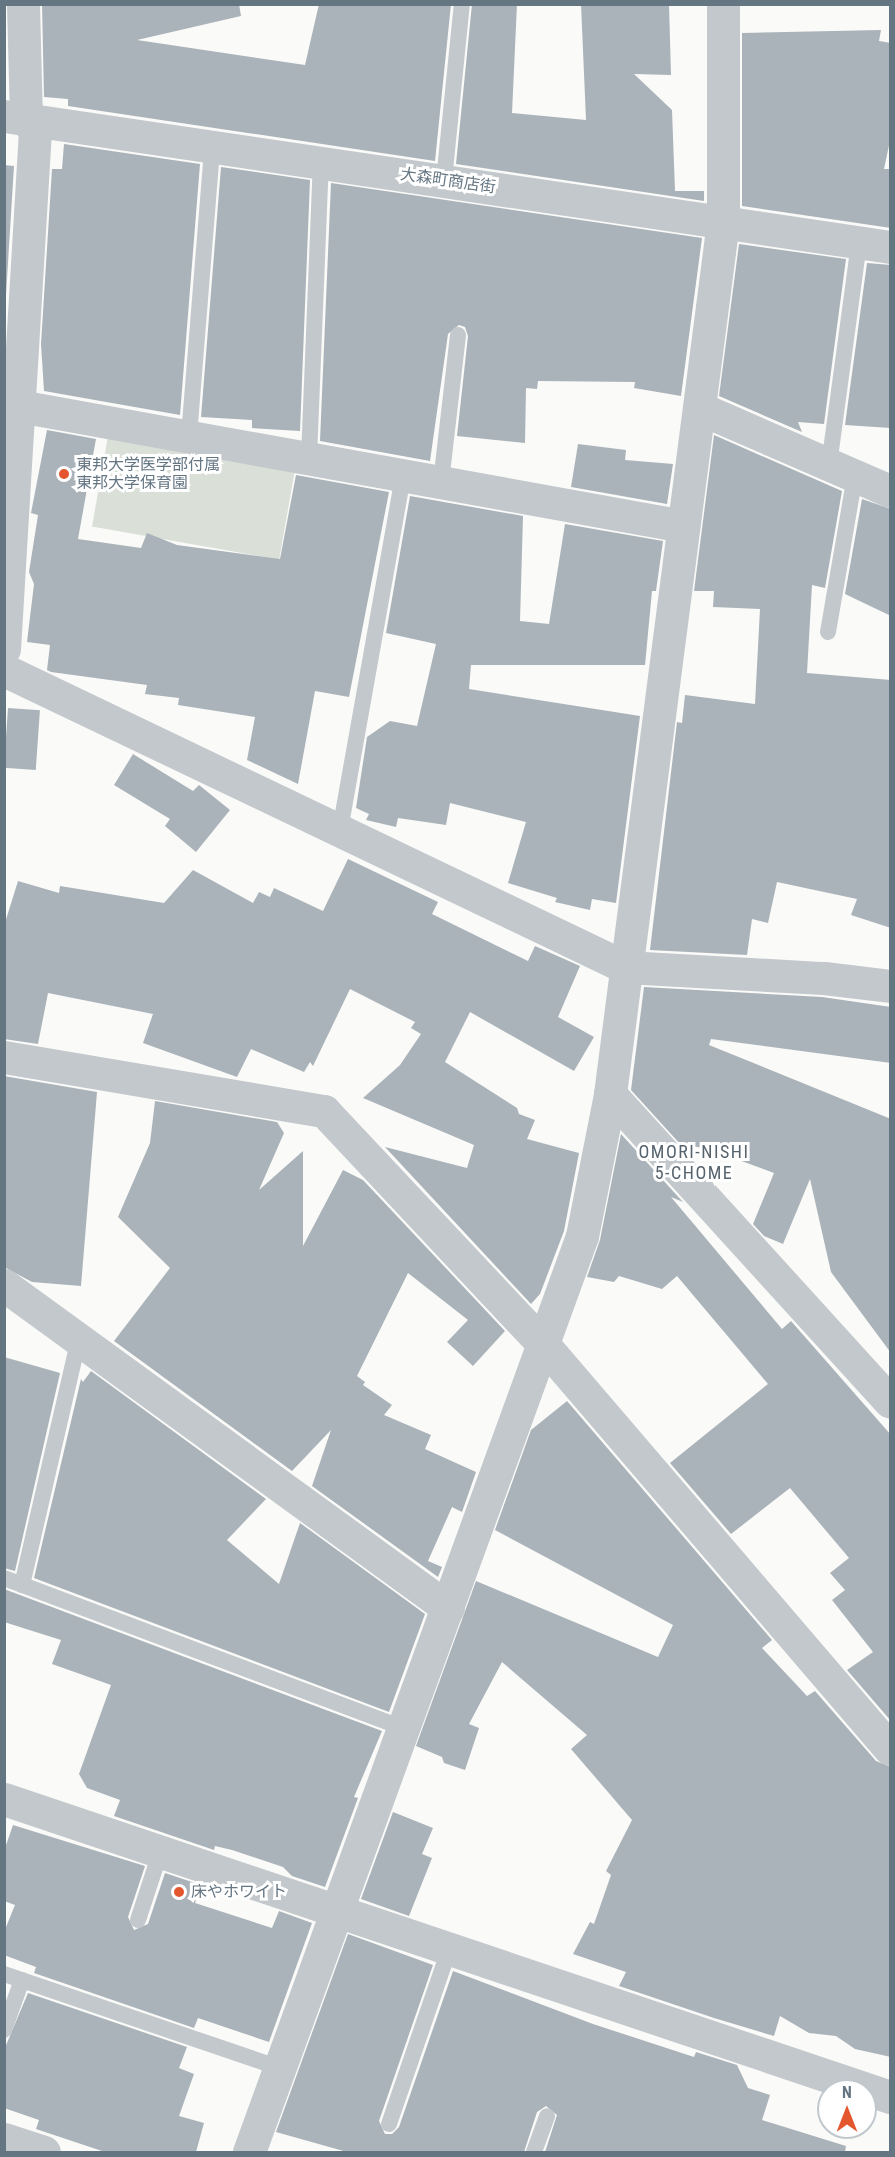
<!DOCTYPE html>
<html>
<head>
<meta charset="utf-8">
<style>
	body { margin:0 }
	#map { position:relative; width:895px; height:2157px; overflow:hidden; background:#fafaf8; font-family:"Roboto Condensed","Noto Sans JP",sans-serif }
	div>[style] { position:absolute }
	.green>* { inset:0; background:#dadfd7; transform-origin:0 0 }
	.building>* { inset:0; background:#aab3b9; transform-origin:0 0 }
	.service>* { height:16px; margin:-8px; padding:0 8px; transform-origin:8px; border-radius:8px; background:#c3c8cc }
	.minor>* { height:33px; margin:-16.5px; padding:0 16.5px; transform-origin:16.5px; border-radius:16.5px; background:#c3c8cc }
	.dots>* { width:16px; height:16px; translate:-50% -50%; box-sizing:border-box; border:3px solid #fff; border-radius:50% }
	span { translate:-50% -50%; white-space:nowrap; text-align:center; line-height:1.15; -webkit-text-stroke:6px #fff; paint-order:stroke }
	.street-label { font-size:16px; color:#657683 }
	.poi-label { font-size:16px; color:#657683 }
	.left { translate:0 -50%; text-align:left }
	.neighbourhood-label { font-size:18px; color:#57646e; letter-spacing:1.5px }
	.frame { position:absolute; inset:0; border:6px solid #657683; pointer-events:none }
	.north { position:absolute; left:817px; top:2079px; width:60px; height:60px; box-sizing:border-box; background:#fff; border:2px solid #c1c8cd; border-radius:50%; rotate:0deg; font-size:16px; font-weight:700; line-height:24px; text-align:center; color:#657683 }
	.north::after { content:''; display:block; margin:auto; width:21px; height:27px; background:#e4572e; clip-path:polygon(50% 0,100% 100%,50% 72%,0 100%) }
</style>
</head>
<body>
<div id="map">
	<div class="green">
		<i style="left:108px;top:436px;width:190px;height:92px;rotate:10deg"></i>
	</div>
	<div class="building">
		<i style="clip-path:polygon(42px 4px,239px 4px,241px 16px,137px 40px,305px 65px,319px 4px,451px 4px,435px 161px,68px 106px,68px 99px,44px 97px)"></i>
		<i style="clip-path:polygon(472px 4px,517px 4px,512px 113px,586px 120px,581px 4px,669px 4px,671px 75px,634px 74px,672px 110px,675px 191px,704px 191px,704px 201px,456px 164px)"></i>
		<i style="clip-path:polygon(881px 30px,879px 41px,891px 43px,891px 136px,884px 169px,891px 169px,891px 228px,742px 206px,742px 33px)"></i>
		<i style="clip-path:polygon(64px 144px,200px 164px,180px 415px,44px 391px,41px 344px,52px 169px,62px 169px)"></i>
		<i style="clip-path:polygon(4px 165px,14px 166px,4px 327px)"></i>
		<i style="clip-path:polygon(221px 167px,310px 180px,300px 431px,252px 428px,252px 420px,201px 417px)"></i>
		<i style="clip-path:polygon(331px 183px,702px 238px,681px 396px,634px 388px,635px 382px,538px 381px,537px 389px,526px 388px,525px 443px,457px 436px,468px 336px,465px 327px,459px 325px,448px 334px,430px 461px,320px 441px)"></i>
		<i style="clip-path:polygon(739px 244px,846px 259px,824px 424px,798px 422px,802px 432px,719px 396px)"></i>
		<i style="clip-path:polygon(867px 263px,891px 265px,891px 428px,845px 425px)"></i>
		<i style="clip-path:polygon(47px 430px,96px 439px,78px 539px,141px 548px,147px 533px,177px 545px,280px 559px,296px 475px,389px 492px,349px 697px,315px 691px,298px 784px,247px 760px,255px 717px,178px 705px,179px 698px,145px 694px,147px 685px,51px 672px,47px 670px,50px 645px,27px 642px,34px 584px,29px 572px,38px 515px,31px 513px)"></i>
		<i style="clip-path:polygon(714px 435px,842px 491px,825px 588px,812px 585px,807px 673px,891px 680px,891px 928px,851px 915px,857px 899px,777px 882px,768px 923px,752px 919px,747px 955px,650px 950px,677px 722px,682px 723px,685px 695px,755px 704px,760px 609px,713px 607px,714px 591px,694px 591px)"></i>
		<i style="clip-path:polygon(578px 444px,626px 450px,625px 460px,673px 464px,667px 504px,571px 487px)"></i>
		<i style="clip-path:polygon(410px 496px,523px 516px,520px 621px,549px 624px,565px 524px,663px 541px,656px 591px,652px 591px,645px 665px,471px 665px,469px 689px,640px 716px,616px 903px,592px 899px,590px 910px,555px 902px,557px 898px,508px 883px,526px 822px,450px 803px,446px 825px,398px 818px,396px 827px,366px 820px,369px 814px,356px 808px,367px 737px,390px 721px,417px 726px,436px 644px,386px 633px)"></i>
		<i style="clip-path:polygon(862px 499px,891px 509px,891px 616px,845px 594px)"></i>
		<i style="left:8px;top:708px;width:32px;height:60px;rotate:4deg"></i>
		<i style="clip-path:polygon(133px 754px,193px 791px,199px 785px,230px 810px,196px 852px,165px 826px,170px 819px,114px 785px)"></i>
		<i style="clip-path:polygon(348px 859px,438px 902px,432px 914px,528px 961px,535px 946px,580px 966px,558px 1017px,594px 1037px,574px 1071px,470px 1012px,445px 1062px,517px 1108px,519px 1114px,535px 1120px,527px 1139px,579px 1153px,564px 1231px,540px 1294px,531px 1304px,385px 1147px,467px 1168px,474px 1145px,363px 1098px,400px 1065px,421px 1034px,411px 1028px,415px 1022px,350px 989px,313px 1066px,310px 1062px,304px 1072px,251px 1049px,237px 1077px,143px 1043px,153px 1014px,48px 993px,38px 1044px,4px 1039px,4px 926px,18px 881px,59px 893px,60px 886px,164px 903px,193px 870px,253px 903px,259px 892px,270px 897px,274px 888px,323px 911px)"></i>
		<i style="clip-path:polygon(644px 987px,822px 997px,891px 1007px,891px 1063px,711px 1039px,709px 1045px,891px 1119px,891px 1353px,831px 1272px,810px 1179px,783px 1244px,764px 1236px,753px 1224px,774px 1173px,706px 1148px,681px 1145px,631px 1090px)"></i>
		<i style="clip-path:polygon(4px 1076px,97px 1092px,81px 1286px,32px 1282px,4px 1267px)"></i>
		<i style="clip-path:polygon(155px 1101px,277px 1122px,284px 1133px,259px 1190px,303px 1151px,303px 1246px,343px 1170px,363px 1180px,505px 1331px,473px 1366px,447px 1342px,468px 1320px,408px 1273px,357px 1376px,365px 1382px,363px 1385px,392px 1405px,384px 1415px,431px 1435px,425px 1449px,476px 1472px,462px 1512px,452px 1507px,428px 1561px,442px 1567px,438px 1577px,312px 1486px,331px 1430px,292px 1471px,114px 1341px,170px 1268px,118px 1217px,150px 1143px)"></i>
		<i style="clip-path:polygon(621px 1134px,683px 1202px,671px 1197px,782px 1329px,791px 1321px,891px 1435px,891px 1721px,847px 1670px,873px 1652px,832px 1600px,845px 1590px,830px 1573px,849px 1558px,790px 1488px,731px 1534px,670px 1463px,768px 1384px,677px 1276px,662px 1289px,619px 1276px,614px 1282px,587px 1277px,600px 1240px)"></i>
		<i style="clip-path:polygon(4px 1357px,60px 1373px,15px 1571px,4px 1568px)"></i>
		<i style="clip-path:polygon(91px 1371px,266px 1499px,227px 1540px,279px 1584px,300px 1523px,425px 1614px,389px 1712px,34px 1578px,81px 1379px,83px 1382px)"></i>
		<i style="clip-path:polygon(567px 1401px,772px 1640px,762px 1648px,807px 1696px,815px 1691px,876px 1761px,891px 1767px,891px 2057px,855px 2049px,836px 2036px,809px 2033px,780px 2016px,774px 2036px,714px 2018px,619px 1986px,626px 1972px,573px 1954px,590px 1922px,594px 1924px,611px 1875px,606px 1871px,632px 1820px,571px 1749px,587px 1735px,502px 1662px,469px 1724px,479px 1728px,465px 1770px,444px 1763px,442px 1757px,416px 1746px,476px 1581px,658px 1657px,673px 1625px,495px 1530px,531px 1430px)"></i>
		<i style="clip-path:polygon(4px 1589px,382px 1731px,354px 1797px,358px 1798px,325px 1887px,292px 1876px,283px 1867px,232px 1850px,215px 1846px,214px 1850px,114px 1816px,120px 1800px,87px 1788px,79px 1774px,111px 1685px,52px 1664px,61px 1640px,4px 1622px)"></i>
		<i style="clip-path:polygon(393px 1812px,433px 1828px,422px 1854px,432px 1858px,409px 1916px,361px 1899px)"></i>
		<i style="clip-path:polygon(13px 1825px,145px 1866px,128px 1917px,134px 1930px,148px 1924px,165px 1873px,201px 1885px,195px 1903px,272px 1928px,279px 1911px,312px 1923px,269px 2042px,198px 2018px,194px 2028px,34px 1973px,36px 1967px,4px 1955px,4px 1932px,15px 1905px,4px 1901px,4px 1851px)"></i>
		<i style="clip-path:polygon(348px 1934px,433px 1965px,379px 2121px,385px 2134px,392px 2134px,399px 2127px,453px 1971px,593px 2024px,694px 2057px,696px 2052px,737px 2065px,748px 2088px,770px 2095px,762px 2120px,846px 2146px,845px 2152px,545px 2152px,557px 2115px,546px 2106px,537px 2112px,524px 2152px,347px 2152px,276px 2132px)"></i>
		<i style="clip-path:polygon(28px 1993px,187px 2047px,179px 2068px,194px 2074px,179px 2116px,204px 2123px,196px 2152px,105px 2152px,36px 2129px,39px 2120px,4px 2108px,4px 2050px)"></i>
	</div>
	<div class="service">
		<i style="left:444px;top:180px;width:177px;rotate:-84.2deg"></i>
		<i style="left:189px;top:436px;width:290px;rotate:-85.4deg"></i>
		<i style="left:309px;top:458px;width:295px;rotate:-87.7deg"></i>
		<i style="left:829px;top:465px;width:225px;rotate:-82.3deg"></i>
		<i style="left:441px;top:482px;width:148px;rotate:-83.4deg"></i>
		<i style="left:828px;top:632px;width:158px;rotate:-80.2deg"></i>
		<i style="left:340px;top:830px;width:361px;rotate:-79.9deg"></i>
		<i style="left:4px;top:1578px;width:426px;rotate:20.6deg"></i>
		<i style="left:22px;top:1585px;width:253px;rotate:-77deg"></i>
		<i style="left:138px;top:1920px;width:74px;rotate:-71.8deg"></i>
		<i style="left:4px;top:1974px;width:288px;rotate:18.8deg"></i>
		<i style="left:4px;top:2030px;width:53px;rotate:-70.2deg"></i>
		<i style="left:389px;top:2124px;width:187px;rotate:-71deg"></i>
		<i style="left:534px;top:2152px;width:38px;rotate:-70deg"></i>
	</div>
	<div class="minor">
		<i style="left:4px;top:116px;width:896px;rotate:8.41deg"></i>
		<i style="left:19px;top:406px;width:675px;rotate:10.24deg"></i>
		<i style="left:699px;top:408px;width:208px;rotate:23.5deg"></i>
		<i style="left:4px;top:649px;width:519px;rotate:-86.58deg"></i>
		<i style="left:35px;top:131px;width:15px;rotate:-127deg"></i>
		<i style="left:26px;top:119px;width:115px;rotate:-91.5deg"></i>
		<i style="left:4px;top:670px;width:688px;rotate:25.56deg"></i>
		<i style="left:625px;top:967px;width:199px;rotate:3.2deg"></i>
		<i style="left:824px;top:978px;width:66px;rotate:6.9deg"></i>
		<i style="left:4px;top:1057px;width:325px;rotate:9.6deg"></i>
		<i style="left:324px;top:1111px;width:320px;rotate:46.8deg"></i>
		<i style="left:543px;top:1344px;width:533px;rotate:49.41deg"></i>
		<i style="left:610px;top:1094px;width:416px;rotate:47.7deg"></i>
		<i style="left:4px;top:1285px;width:549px;rotate:36.04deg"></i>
		<i style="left:4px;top:1799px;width:935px;rotate:18.59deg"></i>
		<i style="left:4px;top:2139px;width:42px;rotate:18deg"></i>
		<i style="left:249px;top:2152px;width:975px;rotate:-70.02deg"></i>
		<i style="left:582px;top:1236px;width:145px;rotate:-78.8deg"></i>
		<i style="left:610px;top:1094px;width:880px;rotate:-82.62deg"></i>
		<i style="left:723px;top:221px;width:217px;rotate:-90deg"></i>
	</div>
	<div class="dots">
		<i style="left:64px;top:474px;background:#e4572e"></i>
		<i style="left:179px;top:1892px;background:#e4572e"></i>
	</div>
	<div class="street-label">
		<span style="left:448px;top:181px;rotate:8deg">大森町商店街</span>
	</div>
	<div class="poi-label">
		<span class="left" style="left:76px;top:474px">東邦大学医学部付属<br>東邦大学保育園</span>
		<span class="left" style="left:191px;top:1892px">床やホワイト</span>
	</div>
	<div class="neighbourhood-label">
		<span style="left:694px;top:1163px">OMORI-NISHI<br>5-CHOME</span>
	</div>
	<div class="frame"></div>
	<div class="north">N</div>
</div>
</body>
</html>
